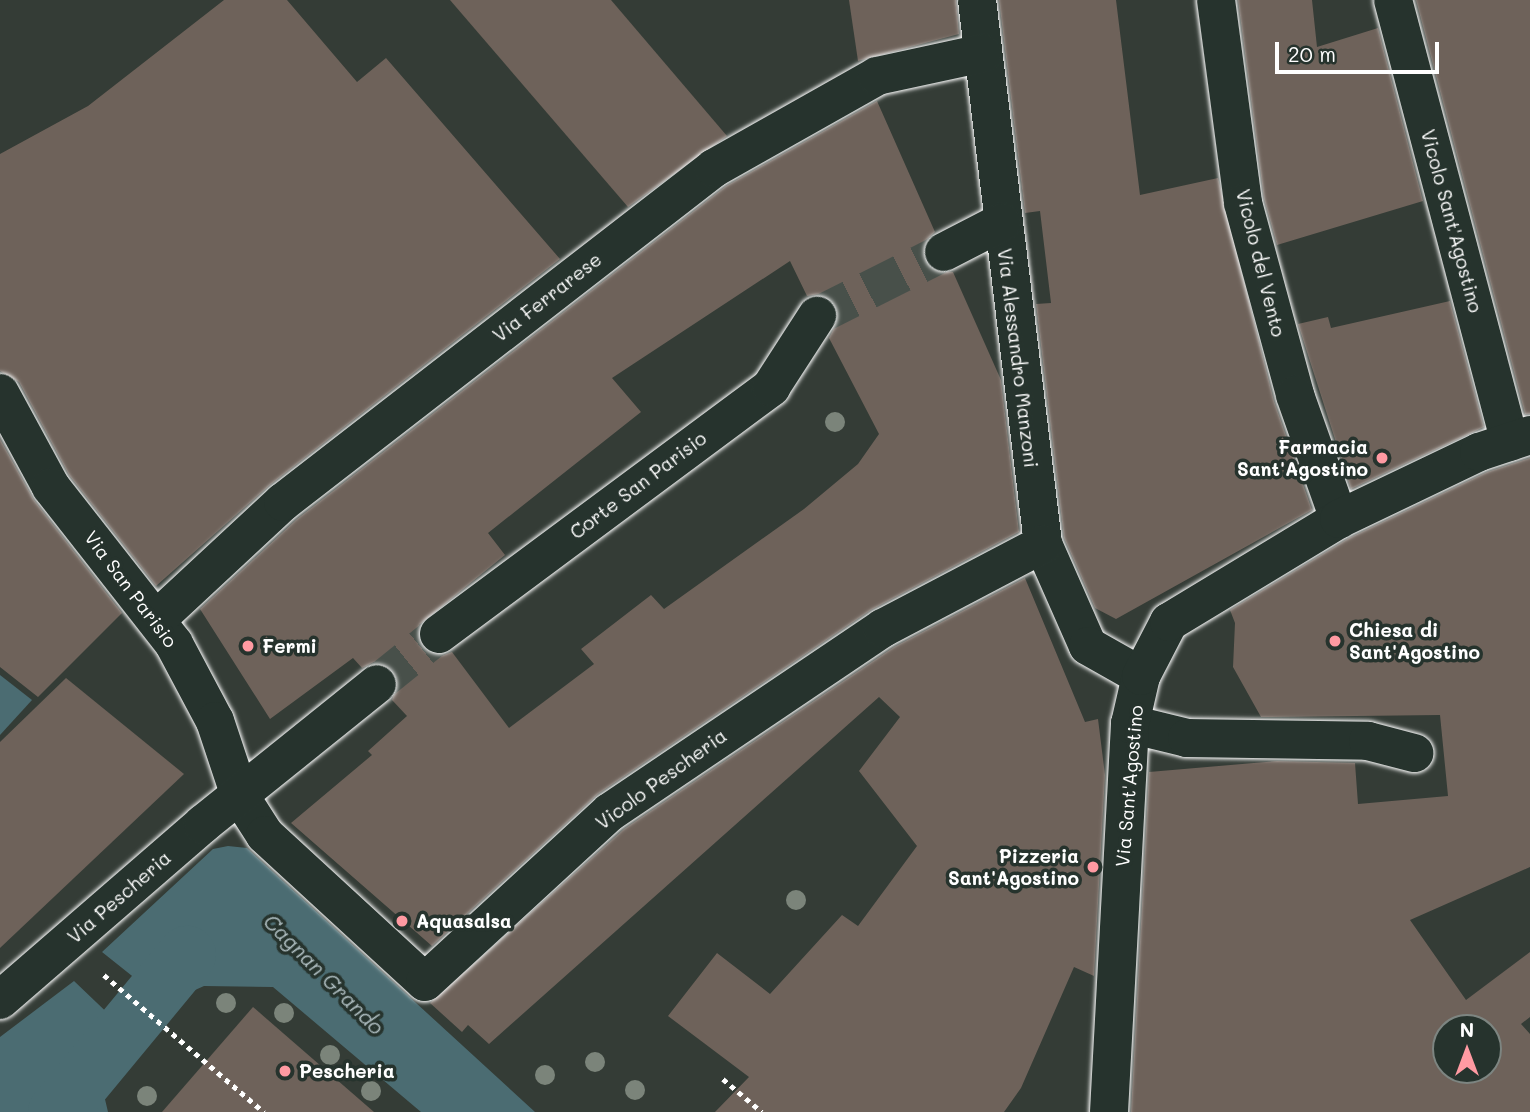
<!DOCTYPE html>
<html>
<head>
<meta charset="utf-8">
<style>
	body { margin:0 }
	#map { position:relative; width:1530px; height:1112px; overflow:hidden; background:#343c36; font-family:Mali,sans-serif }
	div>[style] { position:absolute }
	.water>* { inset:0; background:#4b6c72 }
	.canal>* { height:58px; margin:-29px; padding:0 29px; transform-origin:29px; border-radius:29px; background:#4b6c72 }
	.building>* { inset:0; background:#6e625a }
	.minor-tunnel>* { height:38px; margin-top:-19px; transform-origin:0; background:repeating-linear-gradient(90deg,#48504a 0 38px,transparent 0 57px) }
	.path>* { height:4.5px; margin-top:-2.25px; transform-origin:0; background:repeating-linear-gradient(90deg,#fff 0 5px,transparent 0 10px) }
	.roads { filter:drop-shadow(0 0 2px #fff) drop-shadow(0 0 2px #fff) }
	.minor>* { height:38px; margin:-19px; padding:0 19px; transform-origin:19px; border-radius:19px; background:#26332d }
	.trees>* { width:20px; height:20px; margin:-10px; border-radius:50%; background:#7b847a }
	.dots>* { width:19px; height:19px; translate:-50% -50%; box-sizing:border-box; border:4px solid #26332d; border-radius:50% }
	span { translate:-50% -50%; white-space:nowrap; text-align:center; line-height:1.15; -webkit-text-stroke:7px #26332d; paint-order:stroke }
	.street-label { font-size:19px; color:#fff }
	.poi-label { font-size:19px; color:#fff; font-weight:700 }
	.right { translate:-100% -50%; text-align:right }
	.left { translate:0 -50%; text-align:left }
	.water-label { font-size:21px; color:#aebdc0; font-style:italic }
	.north { position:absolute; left:1432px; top:1014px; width:70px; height:70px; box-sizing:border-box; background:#26332d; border:2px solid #7d8581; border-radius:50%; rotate:0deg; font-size:19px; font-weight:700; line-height:28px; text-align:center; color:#fff }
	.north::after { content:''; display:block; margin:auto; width:24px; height:32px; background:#ff9aa2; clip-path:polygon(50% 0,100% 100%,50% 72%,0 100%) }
	.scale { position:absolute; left:1275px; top:42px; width:164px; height:32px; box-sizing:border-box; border:4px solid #fff; border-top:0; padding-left:9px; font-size:21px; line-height:24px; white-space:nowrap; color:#fff; -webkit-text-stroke:5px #26332d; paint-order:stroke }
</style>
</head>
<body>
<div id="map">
	<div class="water">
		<i style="clip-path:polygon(0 675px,32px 700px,0 735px)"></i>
		<i style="clip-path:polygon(228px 846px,247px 848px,535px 1112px,421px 1112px,273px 987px,204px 986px,166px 1003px,102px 952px,213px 849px)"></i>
		<i style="clip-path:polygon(74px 981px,140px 1044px,104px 1095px,108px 1112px,0 1112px,0 1037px)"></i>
	</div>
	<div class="canal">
		<i style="left:57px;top:1112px;width:204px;rotate:-50.4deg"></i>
	</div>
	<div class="building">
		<i style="clip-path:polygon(224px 0,287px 0,357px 82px,386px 58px,560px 259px,270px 485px,156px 586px,69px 475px,19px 382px,0 371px,0 154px,88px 106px)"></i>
		<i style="clip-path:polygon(450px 0,611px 0,727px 136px,628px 207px)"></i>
		<i style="clip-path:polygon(849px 0,956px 0,959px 34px,858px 61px)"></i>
		<i style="clip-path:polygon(999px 0,1116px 0,1140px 195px,1218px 178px,1274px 401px,1312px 510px,1116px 619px,1095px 608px,1064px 538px,1036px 304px,1051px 303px,1040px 211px,1025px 213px)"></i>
		<i style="clip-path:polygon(1238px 0,1312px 0,1317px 47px,1378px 28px,1423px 201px,1277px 245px,1264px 199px)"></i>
		<i style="clip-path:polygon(1416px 0,1530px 0,1530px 414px,1525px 414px)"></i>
		<i style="clip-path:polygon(evenodd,877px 101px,935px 232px,925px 241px,924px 261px,933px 271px,953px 272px,1001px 380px,1019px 532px,871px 610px,598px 794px,432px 946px,291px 823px,372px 755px,368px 751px,407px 716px,392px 700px,399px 681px,394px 671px,374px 662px,362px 668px,353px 658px,270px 719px,200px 609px,297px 519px,726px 186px,877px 101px,790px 261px,807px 296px,819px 294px,836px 305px,839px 318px,829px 338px,879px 434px,858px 464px,804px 509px,664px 609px,651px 595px,581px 649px,594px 664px,509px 728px,452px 652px,441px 656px,422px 648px,419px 625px,505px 555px,488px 533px,641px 412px,612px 378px,790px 261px)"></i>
		<i style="clip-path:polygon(1450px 301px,1484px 427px,1351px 489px,1298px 324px,1328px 317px,1331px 328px)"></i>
		<i style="clip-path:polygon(0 439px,34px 500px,122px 613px,38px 697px,0 667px)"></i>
		<i style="clip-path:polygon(evenodd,1530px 458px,1530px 867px,1410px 920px,1466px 1000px,1530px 952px,1530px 1017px,1521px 1024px,1530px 1034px,1530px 1112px,1131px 1112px,1149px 772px,1277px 761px,1355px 763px,1358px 804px,1448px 796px,1440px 715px,1261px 717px,1233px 667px,1235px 623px,1230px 610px,1349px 538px,1487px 472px,1530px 458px,1446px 1028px,1488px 1028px,1488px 1070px,1446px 1070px,1446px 1028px)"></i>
		<i style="clip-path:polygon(1025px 578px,1085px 722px,1098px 719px,1105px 775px,1094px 976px,1074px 967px,1021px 1088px,1004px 1112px,715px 1112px,749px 1077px,668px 1016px,717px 953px,770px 994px,842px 915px,858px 926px,917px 846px,859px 771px,900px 717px,879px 697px,489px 1044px,468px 1025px,462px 1032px,430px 1003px,624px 829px,894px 647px)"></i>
		<i style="clip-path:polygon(66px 678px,184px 774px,0 948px,0 742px)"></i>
		<i style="clip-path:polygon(253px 1007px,374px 1112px,162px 1112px)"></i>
	</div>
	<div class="minor-tunnel">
		<i style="left:817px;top:316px;width:142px;rotate:-26.7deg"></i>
		<i style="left:377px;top:684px;width:80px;rotate:-38.9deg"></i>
	</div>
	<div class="path">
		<i style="left:104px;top:975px;width:211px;rotate:40.6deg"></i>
		<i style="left:723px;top:1079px;width:51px;rotate:40.2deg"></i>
	</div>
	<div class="roads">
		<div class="minor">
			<i style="left:977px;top:0;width:548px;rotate:83.08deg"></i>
			<i style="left:1043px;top:544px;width:111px;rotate:66.2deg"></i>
			<i style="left:1088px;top:646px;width:61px;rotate:29.5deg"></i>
			<i style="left:1216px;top:0;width:205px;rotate:82.4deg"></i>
			<i style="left:1243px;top:203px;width:199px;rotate:74.8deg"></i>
			<i style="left:1295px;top:395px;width:132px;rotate:70.5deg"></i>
			<i style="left:1393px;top:0;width:457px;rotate:75.2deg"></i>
			<i style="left:944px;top:252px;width:65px;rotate:-27.3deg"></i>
			<i style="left:0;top:393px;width:107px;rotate:61.5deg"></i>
			<i style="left:51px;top:487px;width:199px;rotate:51.9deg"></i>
			<i style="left:174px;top:644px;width:87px;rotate:62deg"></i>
			<i style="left:215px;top:721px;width:79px;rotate:71.6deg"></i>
			<i style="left:240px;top:796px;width:46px;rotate:57.3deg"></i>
			<i style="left:265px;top:835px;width:217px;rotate:42.6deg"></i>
			<i style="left:425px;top:982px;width:251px;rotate:-42.6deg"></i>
			<i style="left:610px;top:812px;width:329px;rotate:-34deg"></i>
			<i style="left:883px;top:628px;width:181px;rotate:-27.7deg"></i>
			<i style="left:157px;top:619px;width:172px;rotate:-42.9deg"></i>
			<i style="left:283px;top:502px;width:545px;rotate:-37.77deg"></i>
			<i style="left:714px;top:168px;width:187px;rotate:-29.4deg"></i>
			<i style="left:877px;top:76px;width:108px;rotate:-12.2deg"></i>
			<i style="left:439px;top:634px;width:414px;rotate:-36.6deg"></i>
			<i style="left:771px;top:387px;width:85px;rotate:-57.1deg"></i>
			<i style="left:1130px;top:724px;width:59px;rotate:13.8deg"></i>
			<i style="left:1187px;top:738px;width:181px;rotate:0.9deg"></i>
			<i style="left:1368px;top:741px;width:48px;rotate:14.6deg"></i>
			<i style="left:0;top:1000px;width:269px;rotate:-40.9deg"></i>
			<i style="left:203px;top:824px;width:223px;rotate:-38.8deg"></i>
			<i style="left:1109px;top:1112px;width:389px;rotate:-86.9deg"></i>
			<i style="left:1130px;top:724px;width:49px;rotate:-77.1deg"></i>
			<i style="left:1141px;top:676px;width:61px;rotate:-62.6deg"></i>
			<i style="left:1169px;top:622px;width:199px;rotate:-31.2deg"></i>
			<i style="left:1339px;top:519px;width:155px;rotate:-25.6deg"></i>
			<i style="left:1479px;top:452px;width:54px;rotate:-18.4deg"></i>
		</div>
	</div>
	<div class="trees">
		<i style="left:835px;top:422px"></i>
		<i style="left:796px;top:900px"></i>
		<i style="left:226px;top:1003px"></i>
		<i style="left:284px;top:1013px"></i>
		<i style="left:330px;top:1055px"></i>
		<i style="left:595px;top:1062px"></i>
		<i style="left:545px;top:1075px"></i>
		<i style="left:635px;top:1090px"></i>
		<i style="left:371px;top:1091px"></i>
		<i style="left:147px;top:1096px"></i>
	</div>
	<div class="dots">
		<i style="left:1382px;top:458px;background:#ff9aa2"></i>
		<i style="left:1335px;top:641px;background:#ff9aa2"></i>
		<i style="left:248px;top:646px;background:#ff9aa2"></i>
		<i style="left:1093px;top:867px;background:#ff9aa2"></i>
		<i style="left:402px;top:921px;background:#ff9aa2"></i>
		<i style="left:285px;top:1071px;background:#ff9aa2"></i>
	</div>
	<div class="street-label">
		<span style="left:1452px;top:221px;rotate:75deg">Vicolo Sant'Agostino</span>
		<span style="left:1261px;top:263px;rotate:76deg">Vicolo del Vento</span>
		<span style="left:547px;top:297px;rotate:-38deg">Via Ferrarese</span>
		<span style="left:1018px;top:358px;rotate:83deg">Via Alessandro Manzoni</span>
		<span style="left:638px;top:485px;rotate:-37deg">Corte San Parisio</span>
		<span style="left:131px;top:589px;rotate:53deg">Via San Parisio</span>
		<span style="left:661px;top:779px;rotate:-36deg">Vicolo Pescheria</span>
		<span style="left:1129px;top:786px;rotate:-85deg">Via Sant'Agostino</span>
		<span style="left:119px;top:897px;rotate:-41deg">Via Pescheria</span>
	</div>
	<div class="poi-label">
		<span class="right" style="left:1368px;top:458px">Farmacia<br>Sant'Agostino</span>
		<span class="left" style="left:1349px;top:641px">Chiesa di<br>Sant'Agostino</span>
		<span class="left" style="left:262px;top:646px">Fermi</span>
		<span class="right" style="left:1079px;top:867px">Pizzeria<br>Sant'Agostino</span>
		<span class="left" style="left:416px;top:921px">Aquasalsa</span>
		<span class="left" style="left:299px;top:1071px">Pescheria</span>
	</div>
	<div class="water-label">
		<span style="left:324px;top:974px;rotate:45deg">Cagnan Grando</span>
	</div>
	<div class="north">N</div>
	<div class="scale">20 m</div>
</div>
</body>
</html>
